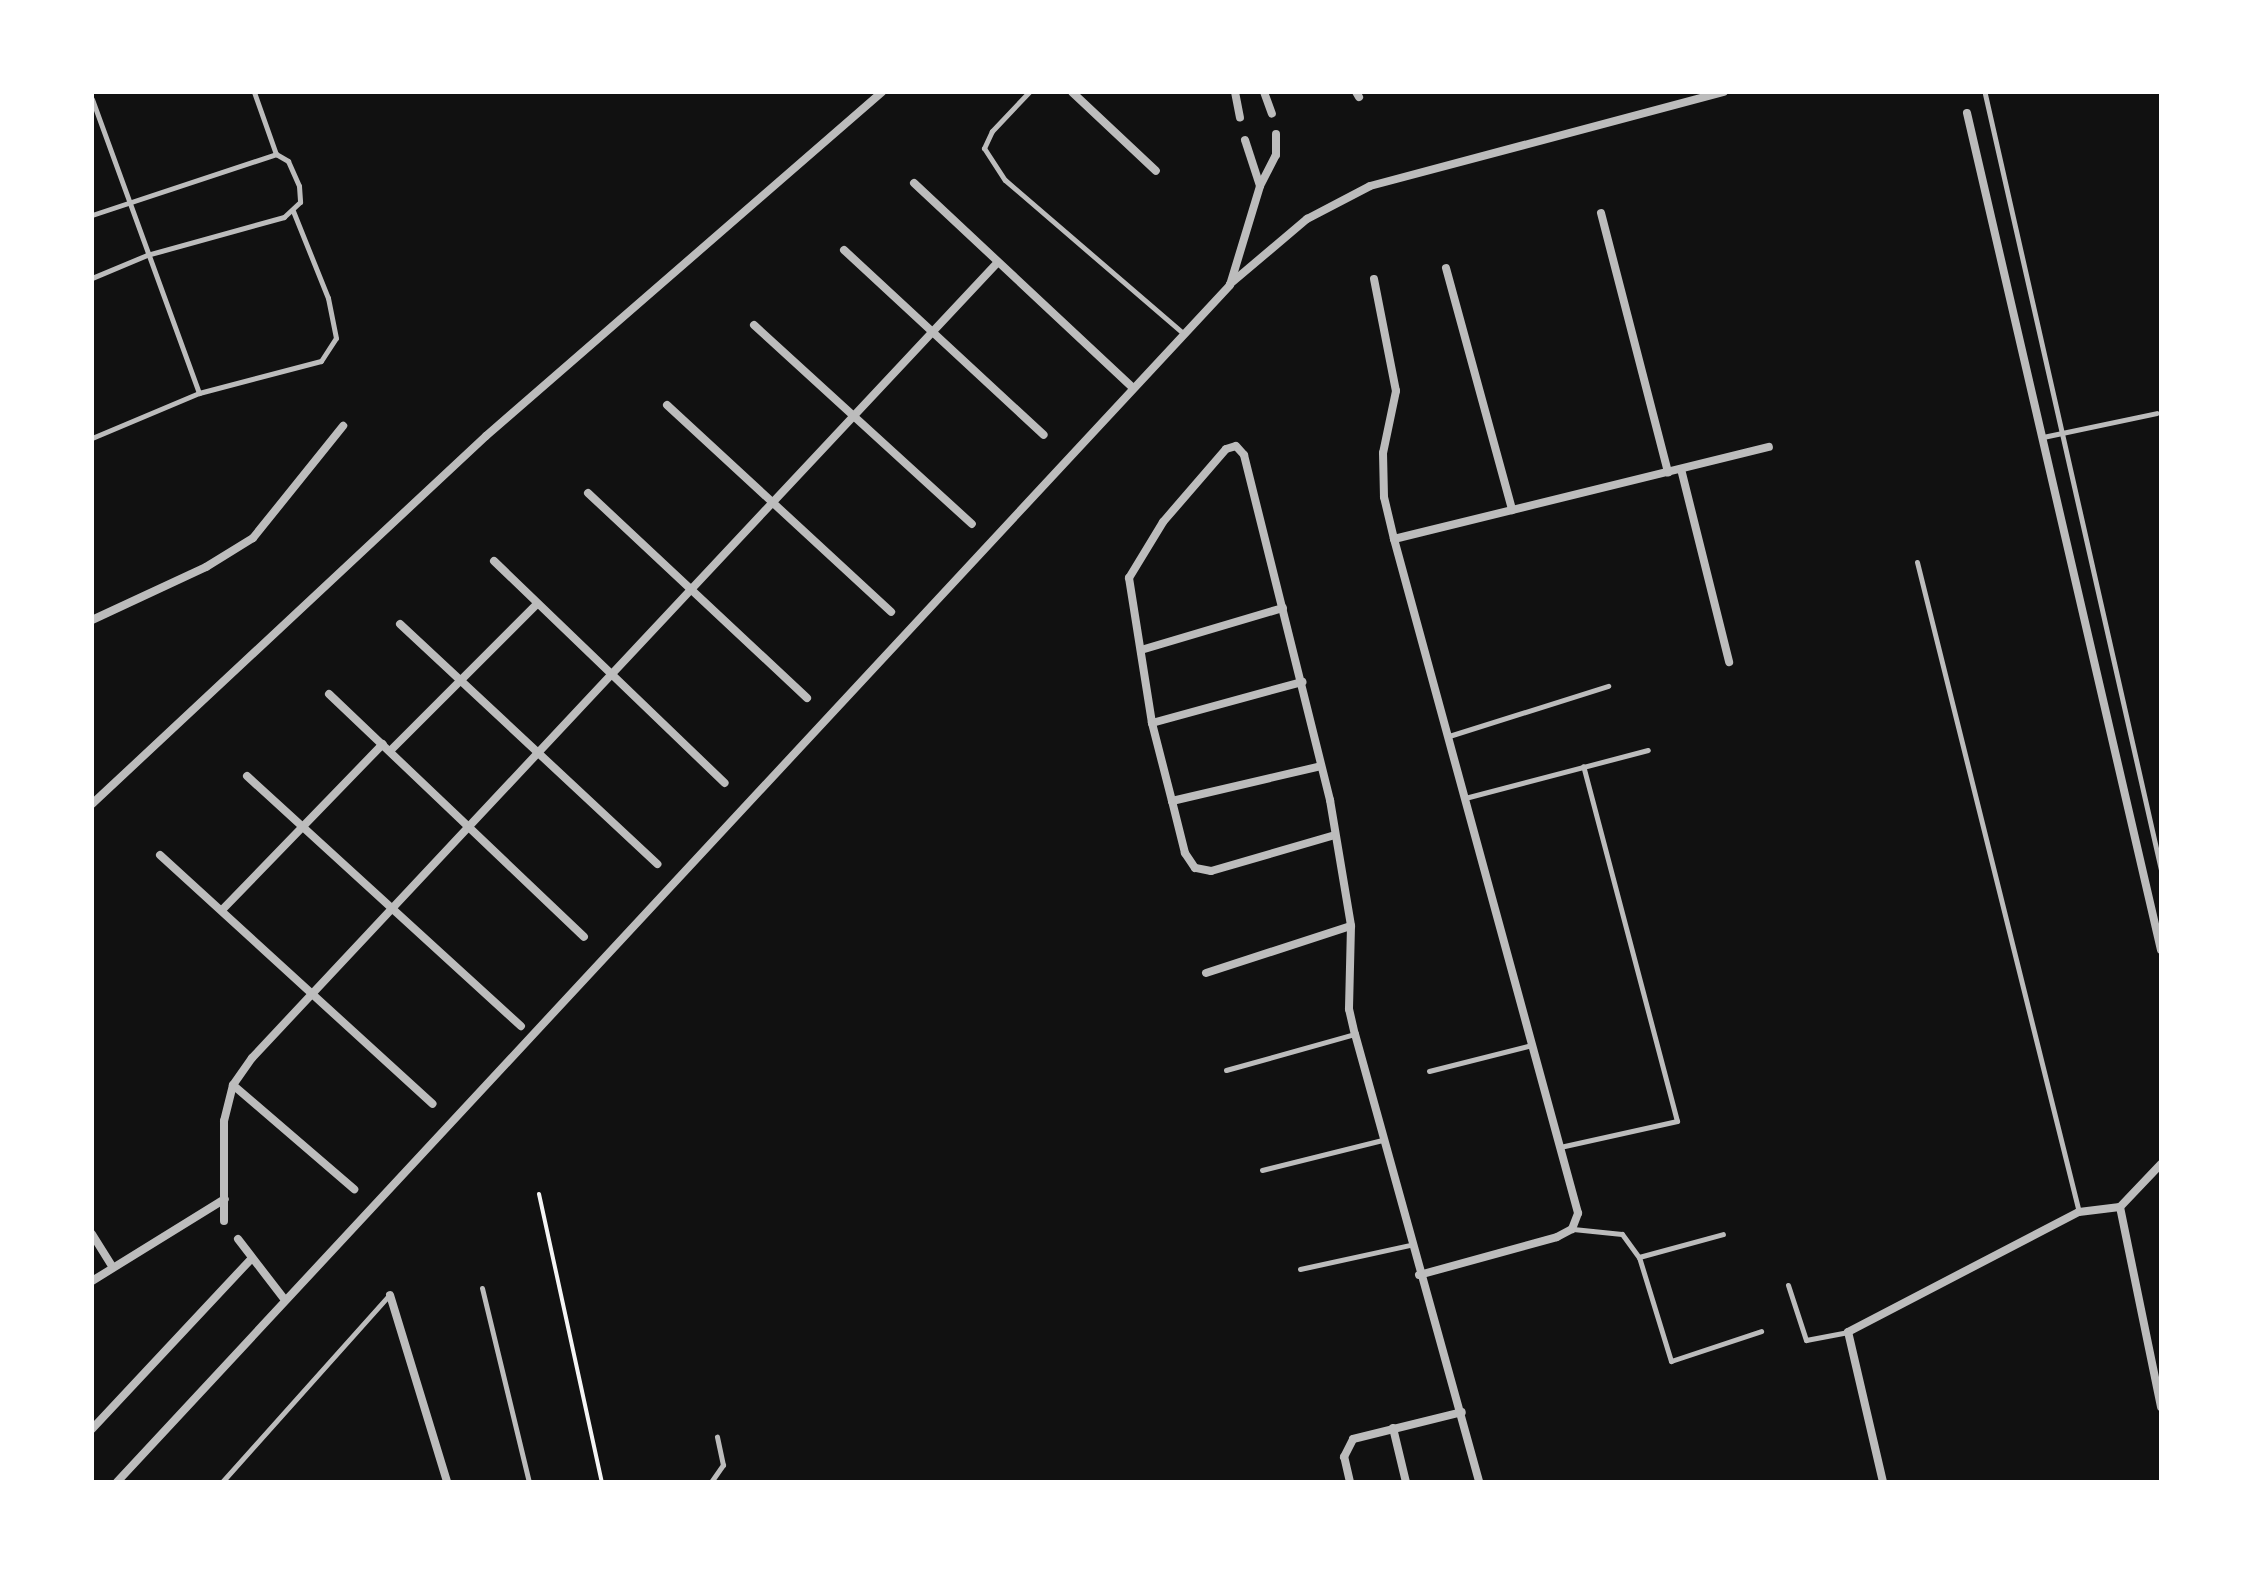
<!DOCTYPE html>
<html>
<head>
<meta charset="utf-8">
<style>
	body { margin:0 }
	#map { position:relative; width:2253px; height:1574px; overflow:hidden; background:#111; font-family:"Space Grotesk",sans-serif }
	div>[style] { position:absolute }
	.path>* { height:4px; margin:-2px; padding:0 2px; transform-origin:2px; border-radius:2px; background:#f5f5f5 }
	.service>* { height:5px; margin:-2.5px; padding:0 2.5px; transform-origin:2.5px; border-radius:2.5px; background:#bcbcbc }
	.minor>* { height:8px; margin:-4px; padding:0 4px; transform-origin:4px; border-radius:4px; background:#bcbcbc }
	span { translate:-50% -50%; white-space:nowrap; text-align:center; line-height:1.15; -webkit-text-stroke:6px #fff; paint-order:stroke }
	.frame { position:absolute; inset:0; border:94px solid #fff; pointer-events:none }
</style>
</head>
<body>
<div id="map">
	<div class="path">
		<i style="left:539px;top:1194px;width:295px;rotate:77.7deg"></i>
	</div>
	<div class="service">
		<i style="left:254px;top:92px;width:66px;rotate:70.5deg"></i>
		<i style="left:1029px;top:92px;width:54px;rotate:133.5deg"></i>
		<i style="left:992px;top:131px;width:19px;rotate:115deg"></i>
		<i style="left:984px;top:148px;width:38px;rotate:57deg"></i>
		<i style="left:1005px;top:180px;width:236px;rotate:40.7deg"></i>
		<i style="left:1985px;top:94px;width:796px;rotate:77.22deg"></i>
		<i style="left:92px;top:99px;width:313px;rotate:70deg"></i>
		<i style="left:92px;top:215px;width:194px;rotate:-18.3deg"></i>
		<i style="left:276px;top:154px;width:14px;rotate:30deg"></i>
		<i style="left:288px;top:161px;width:27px;rotate:66deg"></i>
		<i style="left:299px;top:186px;width:16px;rotate:86deg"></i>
		<i style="left:300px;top:202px;width:22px;rotate:137deg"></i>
		<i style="left:284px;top:217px;width:142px;rotate:164.5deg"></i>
		<i style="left:147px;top:255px;width:60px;rotate:157.3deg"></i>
		<i style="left:2043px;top:437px;width:116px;rotate:-11.9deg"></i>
		<i style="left:92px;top:438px;width:116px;rotate:-22.8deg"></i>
		<i style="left:199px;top:393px;width:126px;rotate:-14.7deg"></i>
		<i style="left:321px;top:361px;width:27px;rotate:-57deg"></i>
		<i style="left:336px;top:338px;width:41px;rotate:-101.3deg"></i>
		<i style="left:328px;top:298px;width:94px;rotate:-111.9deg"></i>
		<i style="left:1917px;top:562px;width:670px;rotate:76.01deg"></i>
		<i style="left:1449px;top:736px;width:167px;rotate:-17.5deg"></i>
		<i style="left:1465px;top:798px;width:189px;rotate:-14.7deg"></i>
		<i style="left:1226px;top:1070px;width:134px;rotate:-15.6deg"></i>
		<i style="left:1429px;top:1071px;width:106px;rotate:-14.2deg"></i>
		<i style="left:1560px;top:1147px;width:120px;rotate:-12.5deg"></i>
		<i style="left:1677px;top:1121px;width:367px;rotate:-104.8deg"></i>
		<i style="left:1262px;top:1170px;width:124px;rotate:-14deg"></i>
		<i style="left:1573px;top:1229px;width:49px;rotate:5.8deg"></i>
		<i style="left:1622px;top:1234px;width:29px;rotate:54deg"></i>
		<i style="left:1639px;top:1257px;width:109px;rotate:72.9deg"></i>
		<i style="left:1671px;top:1361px;width:95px;rotate:-18.4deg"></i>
		<i style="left:1639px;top:1257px;width:87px;rotate:-15.3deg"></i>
		<i style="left:1300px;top:1269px;width:113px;rotate:-12.3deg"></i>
		<i style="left:1788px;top:1285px;width:58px;rotate:71.9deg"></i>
		<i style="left:1806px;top:1340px;width:43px;rotate:-10.8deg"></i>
		<i style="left:482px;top:1288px;width:200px;rotate:76.4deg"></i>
		<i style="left:222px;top:1482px;width:251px;rotate:-48.2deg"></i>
		<i style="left:711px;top:1482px;width:21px;rotate:-55deg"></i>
		<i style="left:723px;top:1465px;width:29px;rotate:-102deg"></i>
	</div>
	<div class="minor">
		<i style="left:1072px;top:92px;width:115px;rotate:43.2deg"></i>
		<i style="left:1235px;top:92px;width:26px;rotate:79deg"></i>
		<i style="left:1264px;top:92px;width:23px;rotate:70deg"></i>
		<i style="left:1356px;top:92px;width:6px;rotate:59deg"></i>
		<i style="left:1967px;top:113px;width:859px;rotate:76.95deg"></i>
		<i style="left:1245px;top:140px;width:48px;rotate:71.9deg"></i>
		<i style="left:914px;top:183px;width:300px;rotate:43.1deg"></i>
		<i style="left:1601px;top:213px;width:268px;rotate:75.5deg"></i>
		<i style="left:844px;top:250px;width:272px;rotate:42.8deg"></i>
		<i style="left:1446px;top:268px;width:251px;rotate:74.7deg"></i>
		<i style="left:1374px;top:279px;width:114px;rotate:78.9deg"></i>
		<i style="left:1396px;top:391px;width:63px;rotate:101.8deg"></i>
		<i style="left:1383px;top:453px;width:44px;rotate:88.7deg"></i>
		<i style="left:1384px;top:497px;width:43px;rotate:76.6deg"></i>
		<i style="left:1230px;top:284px;width:101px;rotate:-40.2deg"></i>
		<i style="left:1307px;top:219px;width:71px;rotate:-27.6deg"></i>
		<i style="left:1370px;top:186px;width:366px;rotate:-14.9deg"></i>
		<i style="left:754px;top:325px;width:295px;rotate:42.4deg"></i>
		<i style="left:667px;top:405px;width:305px;rotate:42.7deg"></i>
		<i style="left:1681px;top:469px;width:199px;rotate:76deg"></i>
		<i style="left:588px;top:493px;width:300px;rotate:43.1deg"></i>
		<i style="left:494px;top:561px;width:320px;rotate:43.9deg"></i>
		<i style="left:92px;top:620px;width:126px;rotate:-24.9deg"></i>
		<i style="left:206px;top:567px;width:55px;rotate:-31.7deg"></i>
		<i style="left:253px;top:538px;width:144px;rotate:-51.2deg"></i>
		<i style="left:400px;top:624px;width:352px;rotate:43deg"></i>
		<i style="left:1141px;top:650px;width:148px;rotate:-16.5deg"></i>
		<i style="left:329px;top:694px;width:352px;rotate:43.6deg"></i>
		<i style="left:1152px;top:723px;width:156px;rotate:-15.3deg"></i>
		<i style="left:390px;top:751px;width:208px;rotate:-45deg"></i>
		<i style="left:247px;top:776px;width:371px;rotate:42.4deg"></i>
		<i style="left:1172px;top:801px;width:153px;rotate:-13.2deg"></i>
		<i style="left:92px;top:804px;width:539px;rotate:-43.05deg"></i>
		<i style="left:486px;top:436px;width:525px;rotate:-40.98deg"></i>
		<i style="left:1335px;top:835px;width:129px;rotate:163.8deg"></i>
		<i style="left:1211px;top:871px;width:16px;rotate:-169deg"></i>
		<i style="left:1195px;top:868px;width:18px;rotate:-124deg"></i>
		<i style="left:1185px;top:853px;width:54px;rotate:-104deg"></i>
		<i style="left:1172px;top:801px;width:81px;rotate:-104.4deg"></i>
		<i style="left:1152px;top:723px;width:147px;rotate:-99deg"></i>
		<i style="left:1129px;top:578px;width:66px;rotate:-58.7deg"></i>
		<i style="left:1163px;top:522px;width:96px;rotate:-49.2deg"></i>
		<i style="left:1226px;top:449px;width:10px;rotate:-17deg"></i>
		<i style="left:1236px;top:446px;width:12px;rotate:48deg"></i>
		<i style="left:1244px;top:455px;width:356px;rotate:76deg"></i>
		<i style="left:1330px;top:800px;width:128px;rotate:80.5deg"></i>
		<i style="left:1351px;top:926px;width:83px;rotate:91.4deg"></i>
		<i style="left:1349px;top:1009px;width:26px;rotate:77deg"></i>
		<i style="left:1355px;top:1034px;width:465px;rotate:74.5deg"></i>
		<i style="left:160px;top:855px;width:369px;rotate:42.4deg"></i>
		<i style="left:222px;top:910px;width:231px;rotate:-45.9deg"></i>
		<i style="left:1206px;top:973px;width:152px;rotate:-18deg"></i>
		<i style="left:233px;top:1085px;width:160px;rotate:40.7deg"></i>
		<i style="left:2120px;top:1207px;width:204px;rotate:78.4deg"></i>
		<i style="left:224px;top:1221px;width:100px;rotate:-90deg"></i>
		<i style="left:224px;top:1121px;width:37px;rotate:-76deg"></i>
		<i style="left:233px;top:1085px;width:33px;rotate:-55deg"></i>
		<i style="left:252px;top:1058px;width:1090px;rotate:-46.86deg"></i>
		<i style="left:92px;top:1234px;width:39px;rotate:58deg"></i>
		<i style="left:238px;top:1239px;width:77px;rotate:52.4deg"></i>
		<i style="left:1419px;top:1275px;width:143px;rotate:-15.4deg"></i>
		<i style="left:1557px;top:1237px;width:17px;rotate:-28deg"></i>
		<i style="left:1572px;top:1229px;width:17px;rotate:-69deg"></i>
		<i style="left:1578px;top:1213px;width:699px;rotate:-105.27deg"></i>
		<i style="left:1394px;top:539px;width:386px;rotate:-13.8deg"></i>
		<i style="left:92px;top:1281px;width:156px;rotate:-31.7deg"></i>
		<i style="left:390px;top:1295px;width:195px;rotate:73deg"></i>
		<i style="left:1393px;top:1428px;width:56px;rotate:76.5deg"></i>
		<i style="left:92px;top:1429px;width:234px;rotate:-46.9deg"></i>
		<i style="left:117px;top:1482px;width:1634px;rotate:-47.08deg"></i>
		<i style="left:1230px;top:285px;width:103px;rotate:-73.1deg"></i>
		<i style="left:1260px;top:186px;width:35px;rotate:-63deg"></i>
		<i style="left:1276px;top:155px;width:21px;rotate:-90deg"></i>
		<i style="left:1350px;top:1482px;width:26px;rotate:-103deg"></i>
		<i style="left:1344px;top:1457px;width:20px;rotate:-63deg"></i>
		<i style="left:1353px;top:1439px;width:112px;rotate:-13.9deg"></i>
		<i style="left:1883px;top:1482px;width:154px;rotate:-103.1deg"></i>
		<i style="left:1848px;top:1332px;width:260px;rotate:-27.5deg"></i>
		<i style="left:2079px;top:1212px;width:41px;rotate:-7deg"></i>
		<i style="left:2120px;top:1207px;width:59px;rotate:-46.4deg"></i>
	</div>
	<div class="frame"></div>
</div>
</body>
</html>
